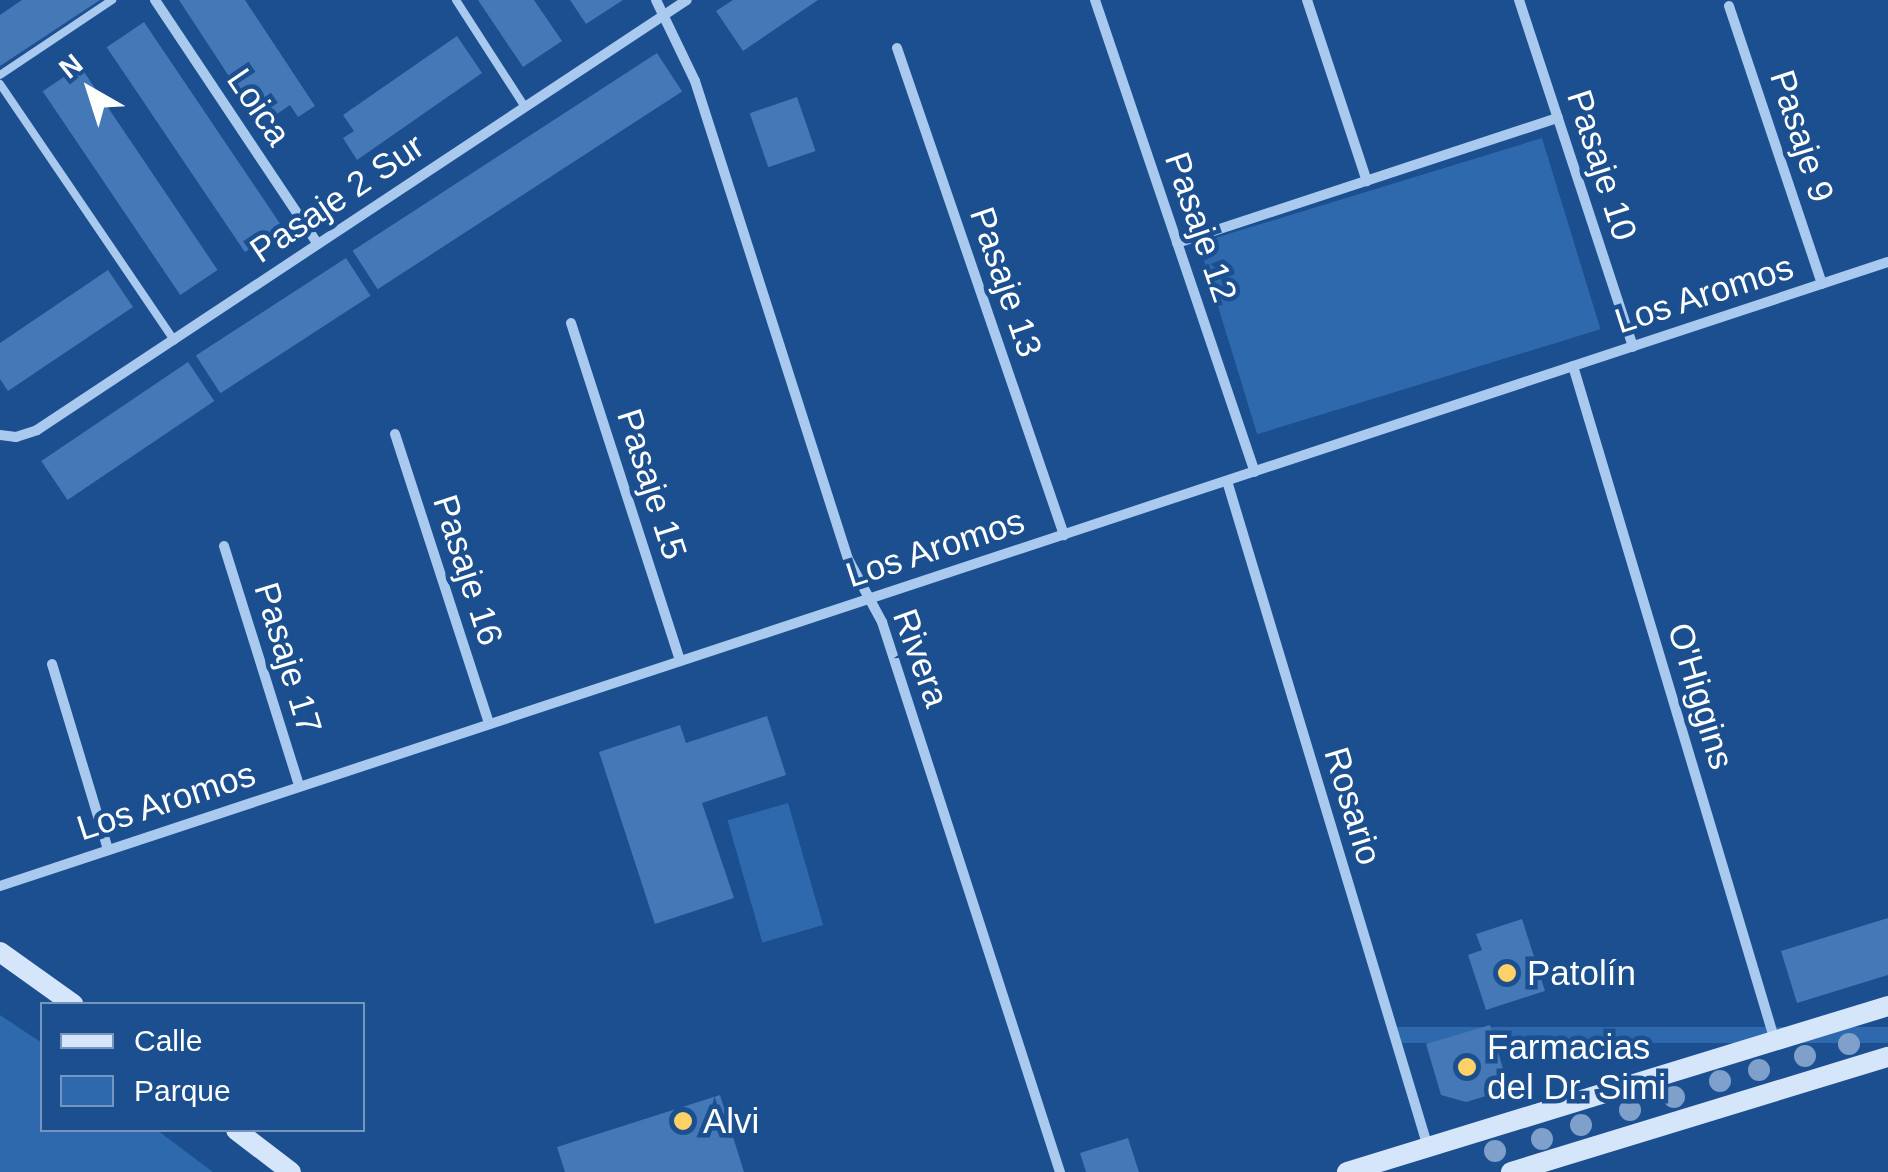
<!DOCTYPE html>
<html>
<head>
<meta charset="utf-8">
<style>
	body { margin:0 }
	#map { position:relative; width:1888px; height:1172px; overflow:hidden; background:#1b4f8f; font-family:Arial,sans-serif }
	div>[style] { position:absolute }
	.green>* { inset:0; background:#2e69ad; transform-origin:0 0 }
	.building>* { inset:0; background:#4478b7; transform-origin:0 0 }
	.lane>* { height:8px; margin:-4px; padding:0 4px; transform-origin:4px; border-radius:4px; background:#a9c9ee }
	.street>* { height:10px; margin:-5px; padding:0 5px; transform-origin:5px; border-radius:5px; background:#a9c9ee }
	.secondary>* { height:20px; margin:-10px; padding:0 10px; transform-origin:10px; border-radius:10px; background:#d6e6fa }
	.trees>* { width:22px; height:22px; margin:-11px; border-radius:50%; background:#7ea0ca }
	.dots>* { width:28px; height:28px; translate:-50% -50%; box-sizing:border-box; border:5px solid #1b4f8f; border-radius:50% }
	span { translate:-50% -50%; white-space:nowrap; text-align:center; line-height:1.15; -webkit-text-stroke:9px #1b4f8f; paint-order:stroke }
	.street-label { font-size:35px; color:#fff }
	.poi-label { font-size:35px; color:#fff }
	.left { translate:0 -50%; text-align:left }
	.legend { position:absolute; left:40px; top:1002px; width:325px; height:130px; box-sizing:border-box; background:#1b4f8f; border:2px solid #7695bc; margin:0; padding:12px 18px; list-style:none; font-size:30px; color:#fff }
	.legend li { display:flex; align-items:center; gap:20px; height:50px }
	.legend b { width:50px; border:2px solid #7695bc }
	.north { position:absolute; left:40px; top:40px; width:100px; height:100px; -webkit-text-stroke:8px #1b4f8f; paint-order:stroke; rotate:321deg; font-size:28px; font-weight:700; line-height:40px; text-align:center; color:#fff }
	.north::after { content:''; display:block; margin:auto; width:35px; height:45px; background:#fff; clip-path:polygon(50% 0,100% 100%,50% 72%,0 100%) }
</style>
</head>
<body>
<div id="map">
	<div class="green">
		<i style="left:1542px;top:138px;width:200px;height:359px;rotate:73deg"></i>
		<i style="left:788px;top:803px;width:127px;height:63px;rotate:74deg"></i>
		<i style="clip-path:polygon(0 1015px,42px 1043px,42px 1130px,157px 1130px,213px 1172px,0 1172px)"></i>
		<i style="left:1888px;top:1027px;width:16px;height:497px;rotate:90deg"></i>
	</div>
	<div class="building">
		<i style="clip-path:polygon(22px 0,100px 0,0 66px,0 15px)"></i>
		<i style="clip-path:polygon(179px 0,245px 0,315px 106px,298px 117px,290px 105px,261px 125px)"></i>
		<i style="clip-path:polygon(478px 0,534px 0,562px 41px,523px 67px)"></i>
		<i style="clip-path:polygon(570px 0,623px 0,586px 24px)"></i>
		<i style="clip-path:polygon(733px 0,818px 0,743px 51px,716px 11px)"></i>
		<i style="left:144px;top:22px;width:247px;height:45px;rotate:56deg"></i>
		<i style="clip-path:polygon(457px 36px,482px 73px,357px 160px,343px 138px,354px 131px,343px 115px)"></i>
		<i style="left:657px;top:53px;width:46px;height:363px;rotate:57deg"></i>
		<i style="left:80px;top:66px;width:246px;height:45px;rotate:56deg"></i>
		<i style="left:797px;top:97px;width:57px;height:50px;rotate:71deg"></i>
		<i style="left:346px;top:258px;width:45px;height:179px;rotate:57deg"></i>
		<i style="clip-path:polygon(108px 270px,133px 307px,8px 391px,0 379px,0 343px)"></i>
		<i style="left:188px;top:362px;width:47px;height:177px;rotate:56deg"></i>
		<i style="clip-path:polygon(767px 716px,786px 775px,702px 803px,734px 898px,655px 924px,599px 752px,680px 725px,686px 743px)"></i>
		<i style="clip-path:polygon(1888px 918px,1888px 975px,1797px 1003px,1781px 951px)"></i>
		<i style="clip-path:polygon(1522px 919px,1545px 991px,1486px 1010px,1468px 955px,1482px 950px,1476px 934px)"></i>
		<i style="clip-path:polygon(1490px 1025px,1509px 1089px,1466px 1102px,1441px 1095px,1426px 1044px)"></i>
		<i style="clip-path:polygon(720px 1095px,744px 1172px,565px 1172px,557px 1147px)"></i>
		<i style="clip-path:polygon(1128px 1138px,1139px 1172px,1086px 1172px,1080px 1153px)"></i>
	</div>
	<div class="lane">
		<i style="left:456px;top:0;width:127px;rotate:57.2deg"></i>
		<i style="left:0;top:75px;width:135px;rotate:-33.8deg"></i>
		<i style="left:0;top:84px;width:310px;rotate:55.8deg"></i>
	</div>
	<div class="street">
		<i style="left:155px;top:0;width:293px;rotate:56.3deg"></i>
		<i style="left:656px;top:0;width:90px;rotate:64.3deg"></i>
		<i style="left:695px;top:81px;width:502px;rotate:72.25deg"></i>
		<i style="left:848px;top:559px;width:72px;rotate:61.6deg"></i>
		<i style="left:882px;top:622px;width:578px;rotate:72.07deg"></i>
		<i style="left:1095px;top:0;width:498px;rotate:71.3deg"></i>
		<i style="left:1307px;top:0;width:191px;rotate:71.7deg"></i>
		<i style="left:1519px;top:0;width:365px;rotate:71.8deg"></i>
		<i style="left:1729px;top:6px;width:293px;rotate:71.5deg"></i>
		<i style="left:897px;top:48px;width:515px;rotate:71.07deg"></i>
		<i style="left:1177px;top:243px;width:401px;rotate:-18.2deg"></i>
		<i style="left:571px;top:323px;width:355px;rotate:72.1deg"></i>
		<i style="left:1573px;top:366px;width:705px;rotate:73.34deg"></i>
		<i style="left:395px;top:434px;width:305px;rotate:72deg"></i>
		<i style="left:0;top:435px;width:16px;rotate:7deg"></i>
		<i style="left:16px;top:437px;width:22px;rotate:-18deg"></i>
		<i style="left:37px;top:430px;width:779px;rotate:-33.49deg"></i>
		<i style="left:1227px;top:481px;width:696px;rotate:73.21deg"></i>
		<i style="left:224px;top:546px;width:251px;rotate:72.6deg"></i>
		<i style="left:52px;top:664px;width:193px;rotate:73.2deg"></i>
		<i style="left:0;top:886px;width:1988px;rotate:-18.29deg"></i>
	</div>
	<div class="secondary">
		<i style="left:0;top:952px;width:90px;rotate:35.5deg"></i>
		<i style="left:236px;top:1130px;width:69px;rotate:37.4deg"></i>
		<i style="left:1347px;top:1172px;width:566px;rotate:-17.06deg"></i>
		<i style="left:1511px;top:1172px;width:394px;rotate:-17deg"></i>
	</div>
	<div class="trees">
		<i style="left:1849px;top:1044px"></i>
		<i style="left:1805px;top:1056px"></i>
		<i style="left:1759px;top:1070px"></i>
		<i style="left:1720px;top:1081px"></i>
		<i style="left:1674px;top:1097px"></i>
		<i style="left:1630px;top:1110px"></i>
		<i style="left:1581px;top:1125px"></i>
		<i style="left:1542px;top:1139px"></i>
		<i style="left:1495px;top:1151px"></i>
	</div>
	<div class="dots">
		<i style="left:1507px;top:973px;background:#ffd166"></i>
		<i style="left:1467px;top:1067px;background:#ffd166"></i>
		<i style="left:683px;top:1121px;background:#ffd166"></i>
	</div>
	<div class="street-label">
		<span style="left:259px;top:107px;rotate:56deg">Loica</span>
		<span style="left:1802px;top:136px;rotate:72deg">Pasaje 9</span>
		<span style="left:1602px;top:165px;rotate:72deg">Pasaje 10</span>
		<span style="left:337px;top:198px;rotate:-34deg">Pasaje 2 Sur</span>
		<span style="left:1201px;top:227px;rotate:71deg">Pasaje 12</span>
		<span style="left:1006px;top:282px;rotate:71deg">Pasaje 13</span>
		<span style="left:1704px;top:294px;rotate:-18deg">Los Aromos</span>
		<span style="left:652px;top:484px;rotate:72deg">Pasaje 15</span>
		<span style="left:935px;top:548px;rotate:-18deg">Los Aromos</span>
		<span style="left:468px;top:570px;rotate:72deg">Pasaje 16</span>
		<span style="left:288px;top:658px;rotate:73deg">Pasaje 17</span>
		<span style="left:921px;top:658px;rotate:70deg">Rivera</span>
		<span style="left:1701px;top:696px;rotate:73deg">O'Higgins</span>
		<span style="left:166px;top:801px;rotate:-18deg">Los Aromos</span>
		<span style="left:1353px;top:806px;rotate:73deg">Rosario</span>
	</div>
	<div class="poi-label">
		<span class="left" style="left:1527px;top:973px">Patolín</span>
		<span class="left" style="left:1487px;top:1067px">Farmacias<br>del Dr. Simi</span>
		<span class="left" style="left:703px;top:1121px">Alvi</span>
	</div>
	<ul class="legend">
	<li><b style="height:12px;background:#d6e6fa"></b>Calle</li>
	<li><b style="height:28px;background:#2e69ad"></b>Parque</li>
	</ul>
	<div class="north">N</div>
</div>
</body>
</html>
